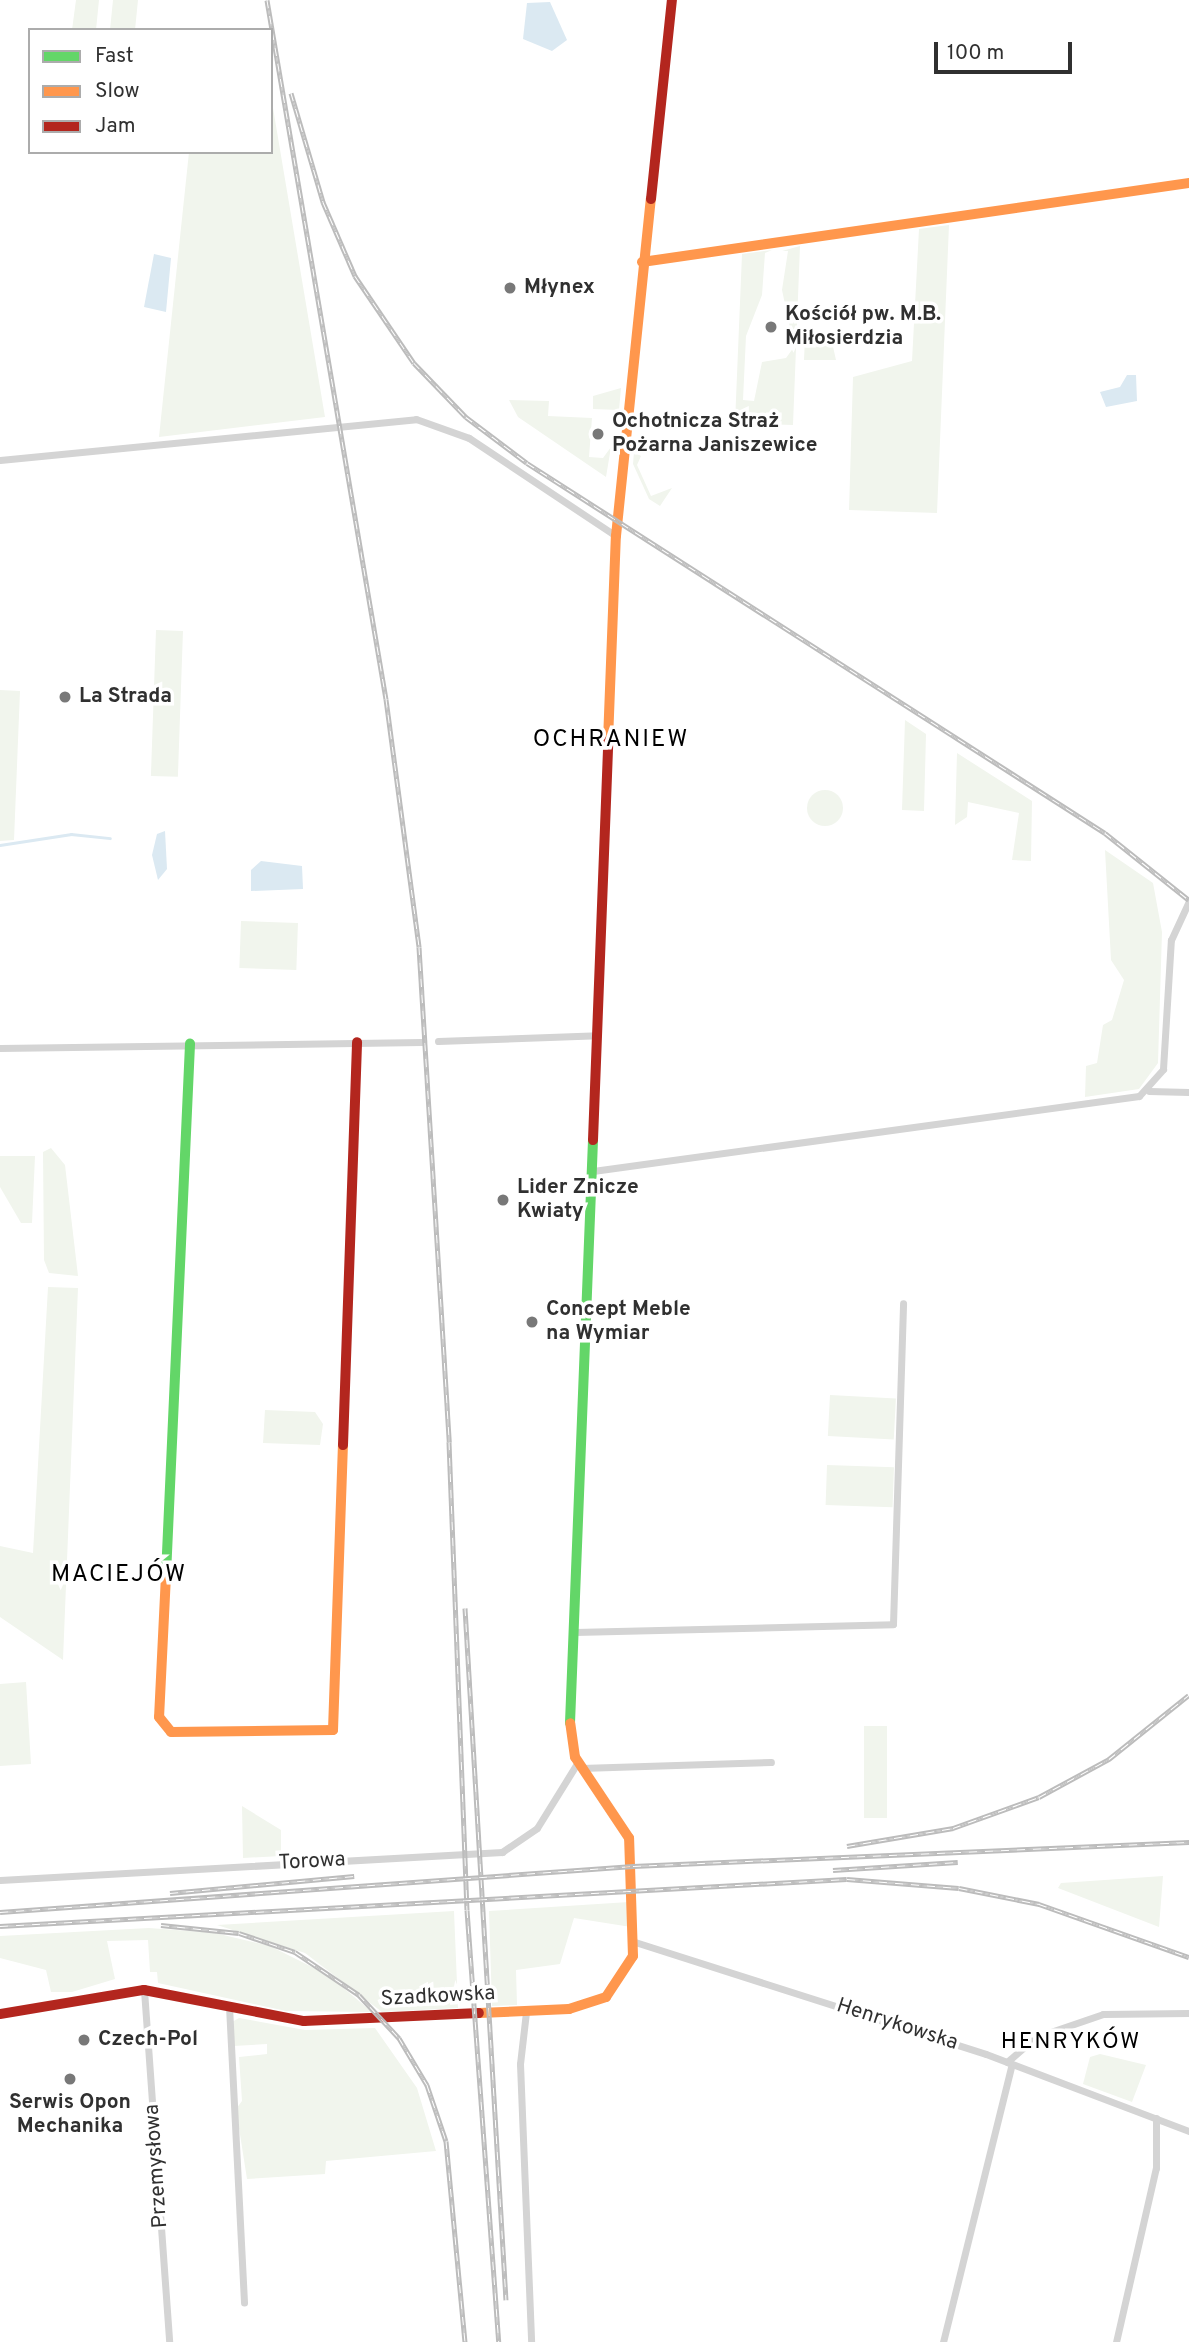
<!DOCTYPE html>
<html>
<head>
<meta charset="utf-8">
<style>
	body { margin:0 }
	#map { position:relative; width:1189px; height:2342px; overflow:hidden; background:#fff; font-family:Overpass,sans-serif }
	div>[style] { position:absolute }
	.green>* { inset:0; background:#f1f5ed; transform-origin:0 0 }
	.round { border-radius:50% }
	.water>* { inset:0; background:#dbe9f2 }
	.stream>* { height:2.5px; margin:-1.25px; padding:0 1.25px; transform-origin:1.25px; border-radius:1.25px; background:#dbe9f2 }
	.street>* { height:7px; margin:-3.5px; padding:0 3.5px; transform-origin:3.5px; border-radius:3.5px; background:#d4d4d4 }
	.fast>* { height:10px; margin:-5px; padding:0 5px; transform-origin:5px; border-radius:5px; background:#63d668 }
	.slow>* { height:10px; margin:-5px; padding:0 5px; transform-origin:5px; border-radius:5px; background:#ff974d }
	.jam>* { height:10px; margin:-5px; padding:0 5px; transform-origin:5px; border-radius:5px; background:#b3261e }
	.rail>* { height:5px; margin-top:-2.5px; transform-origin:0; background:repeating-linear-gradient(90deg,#fff 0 8px,#bcbcbc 0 16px); box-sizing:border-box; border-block:2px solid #bcbcbc }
	.dots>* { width:19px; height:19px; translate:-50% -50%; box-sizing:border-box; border:4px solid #fff; border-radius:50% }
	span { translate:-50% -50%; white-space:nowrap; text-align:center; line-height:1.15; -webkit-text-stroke:7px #fff; paint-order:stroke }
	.poi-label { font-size:21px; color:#303030; font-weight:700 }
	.left { translate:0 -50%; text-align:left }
	.street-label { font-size:21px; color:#303030 }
	.neighbourhood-label { font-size:23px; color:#000; letter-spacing:2px }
	.quarter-label { font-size:24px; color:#000; letter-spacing:2px }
	.legend { position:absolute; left:28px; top:28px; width:245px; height:126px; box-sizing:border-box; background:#fff; border:2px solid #acacac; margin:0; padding:9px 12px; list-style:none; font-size:21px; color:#303030 }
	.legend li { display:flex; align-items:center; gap:14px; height:35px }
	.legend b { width:35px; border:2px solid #acacac }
	.scale { position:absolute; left:934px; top:42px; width:138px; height:32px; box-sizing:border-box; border:4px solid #303030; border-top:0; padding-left:9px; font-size:21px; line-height:24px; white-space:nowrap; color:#303030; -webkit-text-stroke:5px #fff; paint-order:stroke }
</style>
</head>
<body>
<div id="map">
	<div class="green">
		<i style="clip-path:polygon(76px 0,99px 0,96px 30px,72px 30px)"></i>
		<i style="clip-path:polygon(113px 0,138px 0,135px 30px,110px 30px)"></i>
		<i style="clip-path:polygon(271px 96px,325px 417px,159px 437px,189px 152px,271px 152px)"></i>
		<i style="clip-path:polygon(949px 225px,937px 513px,849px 510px,853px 377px,912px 361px,919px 229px)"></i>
		<i style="clip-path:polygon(800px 246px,793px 425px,735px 423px,742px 254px,772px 250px,765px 253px,762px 295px,746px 336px,743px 400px,754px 401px,762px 362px,786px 358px,794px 347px,782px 290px,788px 251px,782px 251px)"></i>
		<i style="clip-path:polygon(805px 337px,831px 338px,836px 360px,804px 360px)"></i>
		<i style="clip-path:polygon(621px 388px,619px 410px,593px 409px,593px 396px)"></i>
		<i style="clip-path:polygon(509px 400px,549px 401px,548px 416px,592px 418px,589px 457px,603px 458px,611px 447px,606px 477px,518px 417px)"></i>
		<i style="clip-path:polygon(634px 452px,641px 456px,637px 465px,651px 496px,672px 488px,660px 506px,649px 499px,633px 464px)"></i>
		<i style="left:156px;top:630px;width:27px;height:146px;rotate:2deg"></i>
		<i style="clip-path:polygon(0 690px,20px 691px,14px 840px,0 841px)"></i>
		<i style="clip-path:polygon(905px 720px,926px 734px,924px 811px,902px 810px)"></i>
		<i style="clip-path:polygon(957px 753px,1032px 801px,1031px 861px,1012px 860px,1019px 813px,968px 802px,967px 817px,955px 825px)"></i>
		<i class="round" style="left:807px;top:790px;width:36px;height:36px"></i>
		<i style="clip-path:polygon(1105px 850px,1153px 883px,1162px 932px,1158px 1063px,1139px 1089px,1085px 1097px,1086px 1066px,1097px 1063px,1103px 1025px,1112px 1020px,1124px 980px,1111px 960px)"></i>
		<i style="left:241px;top:921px;width:57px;height:47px;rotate:2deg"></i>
		<i style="clip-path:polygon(51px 1148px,65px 1165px,78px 1276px,49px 1273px,44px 1260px,43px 1152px)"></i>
		<i style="clip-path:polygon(0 1156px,35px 1156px,32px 1223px,21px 1223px,0 1187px)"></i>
		<i style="clip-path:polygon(48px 1287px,78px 1288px,63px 1660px,0 1617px,0 1546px,33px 1553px)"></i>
		<i style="left:830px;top:1395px;width:66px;height:41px;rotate:3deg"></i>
		<i style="clip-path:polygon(265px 1410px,315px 1412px,323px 1424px,320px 1445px,263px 1443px)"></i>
		<i style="left:827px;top:1465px;width:67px;height:40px;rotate:2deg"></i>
		<i style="clip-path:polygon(26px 1682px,31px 1764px,0 1766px,0 1684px)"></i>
		<i style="left:864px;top:1726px;width:23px;height:92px"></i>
		<i style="clip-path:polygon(242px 1806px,281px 1830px,281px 1856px,243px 1858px)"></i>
		<i style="clip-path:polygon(1163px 1876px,1159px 1927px,1058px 1888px,1061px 1883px)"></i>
		<i style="clip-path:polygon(629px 1902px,631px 1927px,574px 1918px,560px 1964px,516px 1970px,517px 2005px,492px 2006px,489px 1911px)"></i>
		<i style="clip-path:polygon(454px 1911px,458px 2008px,382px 2012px,305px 1953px,217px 1925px)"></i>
		<i style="clip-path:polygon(149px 1928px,215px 1933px,270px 1946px,328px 1975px,372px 2012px,286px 2011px,158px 1983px,157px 1972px,150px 1972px,148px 1940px,107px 1941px,115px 1979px,72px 1992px,51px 1992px,46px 1970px,0 1958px,0 1936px)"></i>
		<i style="clip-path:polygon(239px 2018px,305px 2030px,375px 2028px,417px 2088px,436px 2151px,326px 2161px,325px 2174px,247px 2179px,236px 2109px,242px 2101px,239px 2057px,267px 2054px,267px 2044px,233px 2046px,232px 2022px)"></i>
		<i style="clip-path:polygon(1100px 2054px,1146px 2065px,1132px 2102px,1083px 2084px,1090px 2057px)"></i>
	</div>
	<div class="water">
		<i style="clip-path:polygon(550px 2px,567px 40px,552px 51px,523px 39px,527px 3px)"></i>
		<i style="clip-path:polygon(154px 254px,171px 258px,166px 312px,144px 307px)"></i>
		<i style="clip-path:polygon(1127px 375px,1136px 375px,1137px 401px,1106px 407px,1100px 392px,1120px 387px)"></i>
		<i style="clip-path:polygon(165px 831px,167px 869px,158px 880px,152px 855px,157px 834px)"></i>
		<i style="clip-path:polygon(261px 861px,302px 866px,303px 889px,251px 891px,251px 870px)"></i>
	</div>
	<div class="stream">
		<i style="left:0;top:845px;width:72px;rotate:-8.8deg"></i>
		<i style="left:71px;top:834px;width:39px;rotate:6deg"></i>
	</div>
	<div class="street">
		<i style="left:0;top:460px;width:418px;rotate:-5.6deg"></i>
		<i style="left:416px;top:419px;width:56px;rotate:19.7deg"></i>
		<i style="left:469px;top:438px;width:177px;rotate:33.7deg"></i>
		<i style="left:438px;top:1041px;width:160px;rotate:-2.1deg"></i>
		<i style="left:0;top:1048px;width:422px;rotate:-0.8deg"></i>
		<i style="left:1149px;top:1091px;width:40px;rotate:1.4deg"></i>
		<i style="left:593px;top:1171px;width:551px;rotate:-7.82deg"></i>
		<i style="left:1139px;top:1096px;width:36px;rotate:-48deg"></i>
		<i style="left:1163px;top:1069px;width:129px;rotate:-86.5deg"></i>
		<i style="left:1171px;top:940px;width:43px;rotate:-65.2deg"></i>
		<i style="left:575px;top:1632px;width:318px;rotate:-1.4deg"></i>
		<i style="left:893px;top:1624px;width:321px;rotate:-88.2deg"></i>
		<i style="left:581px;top:1768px;width:190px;rotate:-1.8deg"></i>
		<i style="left:0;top:1880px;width:503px;rotate:-3.19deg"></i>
		<i style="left:502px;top:1852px;width:42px;rotate:-34.4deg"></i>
		<i style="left:537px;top:1828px;width:78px;rotate:-58.2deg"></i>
		<i style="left:635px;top:1942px;width:368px;rotate:17.7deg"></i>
		<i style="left:986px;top:2054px;width:217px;rotate:20.8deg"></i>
		<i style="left:144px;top:1990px;width:353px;rotate:85.9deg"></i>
		<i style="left:229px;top:2006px;width:297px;rotate:87.1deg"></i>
		<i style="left:526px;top:2012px;width:52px;rotate:96.6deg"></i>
		<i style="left:520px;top:2064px;width:278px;rotate:87.7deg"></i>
		<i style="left:1007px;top:2062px;width:38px;rotate:-41deg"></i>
		<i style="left:1036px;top:2037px;width:71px;rotate:-18.9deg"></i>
		<i style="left:1103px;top:2014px;width:86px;rotate:-0.7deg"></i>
		<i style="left:943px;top:2342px;width:286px;rotate:-76.1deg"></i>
		<i style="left:1116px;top:2342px;width:179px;rotate:-77.1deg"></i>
		<i style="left:1156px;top:2168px;width:50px;rotate:-90deg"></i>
	</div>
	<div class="fast">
		<i style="left:166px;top:1575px;width:532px;rotate:-87.41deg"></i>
		<i style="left:570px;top:1723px;width:583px;rotate:-87.74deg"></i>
	</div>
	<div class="slow">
		<i style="left:642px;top:262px;width:553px;rotate:-8.22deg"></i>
		<i style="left:608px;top:741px;width:205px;rotate:-87.8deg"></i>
		<i style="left:616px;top:536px;width:339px;rotate:-84.1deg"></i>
		<i style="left:166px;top:1575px;width:142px;rotate:92.8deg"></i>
		<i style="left:159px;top:1717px;width:19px;rotate:51deg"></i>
		<i style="left:171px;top:1732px;width:162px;rotate:-0.7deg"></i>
		<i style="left:333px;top:1730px;width:285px;rotate:-88deg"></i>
		<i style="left:479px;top:2013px;width:90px;rotate:-2.5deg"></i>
		<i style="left:569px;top:2009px;width:39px;rotate:-18deg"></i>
		<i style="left:606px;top:1997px;width:49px;rotate:-56.6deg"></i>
		<i style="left:633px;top:1956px;width:118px;rotate:-91.9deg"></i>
		<i style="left:629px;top:1838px;width:97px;rotate:-123.7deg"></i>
		<i style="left:575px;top:1757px;width:34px;rotate:-98deg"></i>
	</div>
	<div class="jam">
		<i style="left:651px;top:199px;width:200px;rotate:-84deg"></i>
		<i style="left:593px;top:1140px;width:399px;rotate:-87.8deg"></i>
		<i style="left:343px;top:1445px;width:403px;rotate:-88deg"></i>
		<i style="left:0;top:2014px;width:146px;rotate:-9.5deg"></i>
		<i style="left:144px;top:1990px;width:163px;rotate:11deg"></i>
		<i style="left:304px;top:2021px;width:175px;rotate:-2.6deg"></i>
	</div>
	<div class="rail">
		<i style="left:267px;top:0;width:709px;rotate:80.34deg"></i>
		<i style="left:386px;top:699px;width:250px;rotate:82.4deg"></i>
		<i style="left:419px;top:947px;width:496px;rotate:86.5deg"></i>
		<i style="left:449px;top:1442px;width:468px;rotate:87.8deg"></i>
		<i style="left:467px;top:1910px;width:433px;rotate:85.8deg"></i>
		<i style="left:291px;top:93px;width:114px;rotate:73.6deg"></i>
		<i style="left:323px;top:202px;width:81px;rotate:66.6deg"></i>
		<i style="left:355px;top:276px;width:105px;rotate:55.9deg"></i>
		<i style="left:414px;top:363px;width:75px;rotate:46.1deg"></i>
		<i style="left:466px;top:417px;width:76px;rotate:37deg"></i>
		<i style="left:527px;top:463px;width:686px;rotate:32.62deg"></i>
		<i style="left:1105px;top:833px;width:107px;rotate:38.6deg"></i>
		<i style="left:465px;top:1608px;width:693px;rotate:86.61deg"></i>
		<i style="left:847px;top:1846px;width:108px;rotate:-9.6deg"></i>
		<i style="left:953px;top:1828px;width:91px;rotate:-19.8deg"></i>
		<i style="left:1039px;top:1797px;width:80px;rotate:-28.5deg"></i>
		<i style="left:1109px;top:1759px;width:102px;rotate:-38.7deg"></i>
		<i style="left:833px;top:1870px;width:125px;rotate:-3.7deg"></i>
		<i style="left:170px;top:1893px;width:185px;rotate:-5.3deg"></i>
		<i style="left:0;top:1912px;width:635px;rotate:-4.16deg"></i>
		<i style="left:633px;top:1866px;width:557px;rotate:-2.47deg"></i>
		<i style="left:161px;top:1925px;width:78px;rotate:5.9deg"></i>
		<i style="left:239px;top:1933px;width:59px;rotate:18.7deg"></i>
		<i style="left:295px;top:1952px;width:77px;rotate:33.9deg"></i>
		<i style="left:359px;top:1995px;width:59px;rotate:47.1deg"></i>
		<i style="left:399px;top:2038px;width:55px;rotate:59.2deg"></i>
		<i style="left:427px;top:2085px;width:59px;rotate:71.3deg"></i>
		<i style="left:446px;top:2141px;width:202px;rotate:84.6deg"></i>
		<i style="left:0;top:1926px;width:848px;rotate:-3.18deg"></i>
		<i style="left:847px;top:1879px;width:112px;rotate:4.6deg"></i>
		<i style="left:959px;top:1888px;width:82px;rotate:11.3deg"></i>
		<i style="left:1039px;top:1904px;width:159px;rotate:19.5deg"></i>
	</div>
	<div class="dots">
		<i style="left:510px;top:288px;background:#787878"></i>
		<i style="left:771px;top:327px;background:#787878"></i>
		<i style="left:598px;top:434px;background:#787878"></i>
		<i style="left:65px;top:697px;background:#787878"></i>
		<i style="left:503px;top:1200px;background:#787878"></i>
		<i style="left:532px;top:1322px;background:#787878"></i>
		<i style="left:84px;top:2040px;background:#787878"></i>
		<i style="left:70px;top:2079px;background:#787878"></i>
	</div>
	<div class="poi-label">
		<span class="left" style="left:524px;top:288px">Młynex</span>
		<span class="left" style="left:785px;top:327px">Kościół pw. M.B.<br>Miłosierdzia</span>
		<span class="left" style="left:612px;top:434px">Ochotnicza Straż<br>Pożarna Janiszewice</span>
		<span class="left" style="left:79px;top:697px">La Strada</span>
		<span class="left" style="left:517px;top:1200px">Lider Znicze<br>Kwiaty</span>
		<span class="left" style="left:546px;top:1322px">Concept Meble<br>na Wymiar</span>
		<span class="left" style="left:98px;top:2040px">Czech-Pol</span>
		<span style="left:70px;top:2115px">Serwis Opon<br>Mechanika</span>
	</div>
	<div class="street-label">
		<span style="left:312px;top:1862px;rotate:-3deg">Torowa</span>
		<span style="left:438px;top:1997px;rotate:-3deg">Szadkowska</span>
		<span style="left:897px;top:2025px;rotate:18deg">Henrykowska</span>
		<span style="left:157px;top:2166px;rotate:-94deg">Przemysłowa</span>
	</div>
	<div class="neighbourhood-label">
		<span style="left:1071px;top:2043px">HENRYKÓW</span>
	</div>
	<div class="quarter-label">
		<span style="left:611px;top:741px">OCHRANIEW</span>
		<span style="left:119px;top:1576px">MACIEJÓW</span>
	</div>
	<ul class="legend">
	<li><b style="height:9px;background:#63d668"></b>Fast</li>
	<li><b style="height:9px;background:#ff974d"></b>Slow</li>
	<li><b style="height:9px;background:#b3261e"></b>Jam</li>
	</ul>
	<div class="scale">100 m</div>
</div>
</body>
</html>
